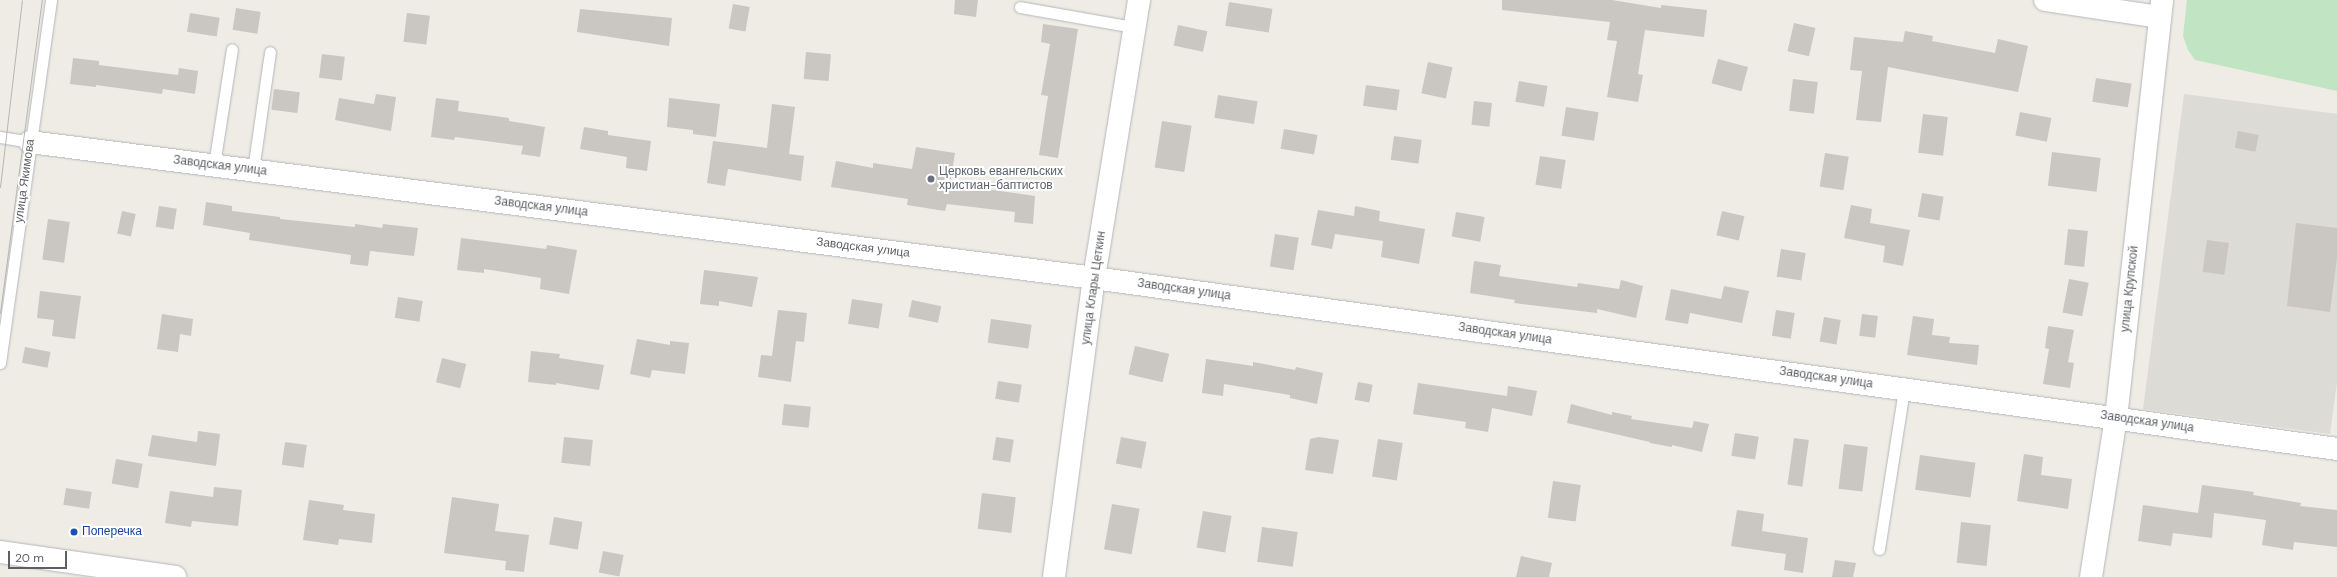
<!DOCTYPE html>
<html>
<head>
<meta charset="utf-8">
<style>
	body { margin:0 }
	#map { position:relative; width:2337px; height:577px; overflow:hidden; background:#eeece4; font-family:"DM Sans",sans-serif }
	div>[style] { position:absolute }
	.industrial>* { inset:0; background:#dddbd6 }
	.green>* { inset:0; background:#c1e5c2 }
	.building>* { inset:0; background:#cac6c1; transform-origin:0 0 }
	.roads { filter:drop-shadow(0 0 1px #b4b6bb) drop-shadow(0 0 1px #b4b6bb) }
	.service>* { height:11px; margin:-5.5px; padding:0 5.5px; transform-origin:5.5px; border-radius:5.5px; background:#fff }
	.minor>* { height:22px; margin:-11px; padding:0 11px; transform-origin:11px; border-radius:11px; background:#fff }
	.tertiary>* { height:22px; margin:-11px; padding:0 11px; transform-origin:11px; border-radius:11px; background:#fff }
	.secondary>* { height:22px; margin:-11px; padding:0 11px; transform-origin:11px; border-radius:11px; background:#fff }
	.tram>* { height:1px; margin:-0.5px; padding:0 0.5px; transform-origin:0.5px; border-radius:0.5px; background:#b4b5b5 }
	.dots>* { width:11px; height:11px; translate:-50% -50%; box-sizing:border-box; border:2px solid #fff; border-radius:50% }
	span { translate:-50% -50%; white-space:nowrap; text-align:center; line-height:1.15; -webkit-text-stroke:4px #fff; paint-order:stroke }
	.street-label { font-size:12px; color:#5c5f64 }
	.worship-label { font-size:12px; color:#5b616d }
	.left { translate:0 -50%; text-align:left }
	.transit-label { font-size:12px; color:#164399 }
	.scale { position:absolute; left:8px; top:551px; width:59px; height:18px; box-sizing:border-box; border:2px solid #5c5f64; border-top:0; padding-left:5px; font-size:12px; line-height:14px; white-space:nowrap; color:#5c5f64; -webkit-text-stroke:3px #fff; paint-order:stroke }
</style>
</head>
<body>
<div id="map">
	<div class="industrial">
		<i style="clip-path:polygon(2184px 94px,2337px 114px,2337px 382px,2330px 434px,2143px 409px)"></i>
	</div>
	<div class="green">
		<i style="clip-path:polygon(2187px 0,2337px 0,2337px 91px,2195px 60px,2188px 50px,2183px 36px)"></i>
	</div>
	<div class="building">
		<i style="clip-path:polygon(955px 0,978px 0,976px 17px,954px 14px)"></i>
		<i style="clip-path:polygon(1502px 0,1612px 0,1661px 8px,1661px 5px,1707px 10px,1704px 37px,1645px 30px,1638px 74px,1643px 75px,1638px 102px,1607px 97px,1617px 41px,1607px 40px,1610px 22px,1502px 10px)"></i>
		<i style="left:1229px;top:2px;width:44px;height:24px;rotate:9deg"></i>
		<i style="left:733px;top:4px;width:17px;height:25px;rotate:10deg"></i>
		<i style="left:236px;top:8px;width:25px;height:22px;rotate:9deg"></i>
		<i style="clip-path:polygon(580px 9px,672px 18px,669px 46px,577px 32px)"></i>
		<i style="left:190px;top:13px;width:30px;height:19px;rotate:9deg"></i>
		<i style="left:407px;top:13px;width:23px;height:29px;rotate:7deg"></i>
		<i style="left:1794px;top:23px;width:22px;height:29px;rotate:13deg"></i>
		<i style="clip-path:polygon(1043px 24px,1078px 29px,1058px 158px,1039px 155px,1048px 96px,1041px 95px,1050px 44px,1041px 42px)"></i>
		<i style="left:1178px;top:25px;width:30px;height:21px;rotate:12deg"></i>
		<i style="clip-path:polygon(1905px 31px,1933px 36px,1932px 41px,1995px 53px,1998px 39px,2028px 46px,2018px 92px,1888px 67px,1881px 122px,1856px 120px,1862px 71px,1850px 70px,1854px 37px,1903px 42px)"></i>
		<i style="left:806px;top:52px;width:25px;height:27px;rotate:5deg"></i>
		<i style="left:322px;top:54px;width:23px;height:24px;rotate:7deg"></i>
		<i style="clip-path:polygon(73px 58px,99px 61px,99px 65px,178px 75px,179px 68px,198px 71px,195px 94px,163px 89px,162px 94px,96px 85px,96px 87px,70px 84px)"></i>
		<i style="left:1718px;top:59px;width:31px;height:25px;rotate:15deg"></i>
		<i style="left:1428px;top:62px;width:25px;height:32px;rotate:12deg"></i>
		<i style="left:2096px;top:78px;width:36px;height:24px;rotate:9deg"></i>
		<i style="left:1793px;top:79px;width:25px;height:32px;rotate:7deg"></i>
		<i style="left:1519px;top:81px;width:29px;height:21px;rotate:10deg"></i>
		<i style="left:1366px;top:85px;width:34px;height:21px;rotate:8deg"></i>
		<i style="left:274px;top:89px;width:26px;height:21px;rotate:7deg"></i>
		<i style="clip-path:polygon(376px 94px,396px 97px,391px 131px,335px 120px,339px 98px,374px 104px)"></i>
		<i style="left:1218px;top:95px;width:40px;height:23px;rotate:9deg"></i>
		<i style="clip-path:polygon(436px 98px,459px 101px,458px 111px,509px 118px,509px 121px,545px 127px,540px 157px,521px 154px,523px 146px,455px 137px,454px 140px,431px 137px)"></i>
		<i style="clip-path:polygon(669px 98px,720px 104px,716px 137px,693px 134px,693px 130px,667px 127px)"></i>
		<i style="left:1474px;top:101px;width:18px;height:24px;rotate:6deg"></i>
		<i style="clip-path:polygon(772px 104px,795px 107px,789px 154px,804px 156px,801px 181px,728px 169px,725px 186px,707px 183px,713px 141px,767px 148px)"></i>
		<i style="left:1566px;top:107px;width:33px;height:29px;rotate:9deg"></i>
		<i style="left:2020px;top:112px;width:32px;height:24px;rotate:11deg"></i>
		<i style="left:1923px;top:114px;width:25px;height:39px;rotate:7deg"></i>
		<i style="left:1162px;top:121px;width:30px;height:47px;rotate:9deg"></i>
		<i style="clip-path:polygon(584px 127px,608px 131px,608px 135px,651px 141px,647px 171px,626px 168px,627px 157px,580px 149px)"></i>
		<i style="left:1284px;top:129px;width:34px;height:20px;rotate:10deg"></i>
		<i style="left:2238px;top:131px;width:21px;height:17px;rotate:11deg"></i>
		<i style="left:1394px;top:136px;width:28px;height:24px;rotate:8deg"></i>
		<i style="clip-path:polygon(916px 147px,955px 153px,950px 184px,1035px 196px,1033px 224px,1014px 222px,1015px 212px,947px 204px,945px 211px,907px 205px,908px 199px,831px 187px,836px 161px,873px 168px,873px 163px,912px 169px)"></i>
		<i style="left:2052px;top:152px;width:49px;height:34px;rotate:7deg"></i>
		<i style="left:1825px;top:153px;width:24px;height:34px;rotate:9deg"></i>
		<i style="left:1540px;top:156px;width:26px;height:29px;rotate:9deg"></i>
		<i style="left:1922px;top:193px;width:22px;height:24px;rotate:10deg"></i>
		<i style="clip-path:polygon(206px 202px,232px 206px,232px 211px,280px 217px,280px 219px,355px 227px,355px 224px,382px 228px,383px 224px,418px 228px,414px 256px,370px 251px,368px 266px,350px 264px,351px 255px,249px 240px,250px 233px,203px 225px)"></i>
		<i style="clip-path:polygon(1851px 205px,1872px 209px,1870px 223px,1910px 230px,1903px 266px,1883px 262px,1885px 246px,1844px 238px)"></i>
		<i style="left:159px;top:206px;width:18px;height:21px;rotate:9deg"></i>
		<i style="clip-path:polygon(1355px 206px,1380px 211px,1379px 221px,1425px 229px,1419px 264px,1381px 257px,1383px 241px,1335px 234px,1332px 249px,1311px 245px,1318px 210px,1354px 216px)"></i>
		<i style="left:122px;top:211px;width:14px;height:23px;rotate:12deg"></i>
		<i style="left:1722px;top:211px;width:23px;height:25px;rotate:13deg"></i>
		<i style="left:1456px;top:212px;width:29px;height:25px;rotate:10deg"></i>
		<i style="left:48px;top:219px;width:22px;height:41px;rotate:8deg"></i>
		<i style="clip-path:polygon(2296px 223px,2337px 228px,2337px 258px,2330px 312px,2287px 306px)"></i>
		<i style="left:2068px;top:229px;width:20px;height:36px;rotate:6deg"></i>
		<i style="left:1275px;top:234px;width:24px;height:33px;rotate:9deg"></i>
		<i style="clip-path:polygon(461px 238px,546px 249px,547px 245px,577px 250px,569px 294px,540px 289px,541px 278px,484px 269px,484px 273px,457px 270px)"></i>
		<i style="left:2207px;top:240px;width:22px;height:32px;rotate:8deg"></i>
		<i style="left:1781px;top:249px;width:25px;height:28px;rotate:9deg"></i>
		<i style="clip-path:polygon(1474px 261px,1501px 265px,1499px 276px,1577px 287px,1578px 283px,1619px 289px,1621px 280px,1643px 286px,1636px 318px,1597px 309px,1597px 313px,1514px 303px,1515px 300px,1470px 293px)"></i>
		<i style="clip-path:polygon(704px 270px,758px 277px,752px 307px,719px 301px,719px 306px,700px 304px)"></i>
		<i style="left:2069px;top:279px;width:20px;height:34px;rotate:11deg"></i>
		<i style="clip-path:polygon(1724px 286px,1749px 291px,1742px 323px,1690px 313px,1688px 324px,1665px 320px,1671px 289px,1721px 299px)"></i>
		<i style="clip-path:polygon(40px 291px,81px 296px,75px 339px,52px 336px,54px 320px,37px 318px)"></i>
		<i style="left:398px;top:297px;width:25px;height:21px;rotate:9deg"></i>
		<i style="left:852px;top:299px;width:31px;height:25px;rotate:9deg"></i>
		<i style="left:912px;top:300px;width:30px;height:17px;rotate:12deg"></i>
		<i style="clip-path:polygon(778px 310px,807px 313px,804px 342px,796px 341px,791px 382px,758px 377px,761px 355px,772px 356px)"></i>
		<i style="left:1776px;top:310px;width:19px;height:26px;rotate:9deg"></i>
		<i style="clip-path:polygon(162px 314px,193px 319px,191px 336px,180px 334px,178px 352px,157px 349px)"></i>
		<i style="left:1862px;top:314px;width:16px;height:22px;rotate:7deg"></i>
		<i style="clip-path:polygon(1913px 316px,1934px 319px,1932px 335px,1950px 337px,1949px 343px,1979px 345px,1977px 365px,1907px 355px)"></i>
		<i style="left:1824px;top:317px;width:17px;height:25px;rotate:10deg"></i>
		<i style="left:991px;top:319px;width:41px;height:24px;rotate:8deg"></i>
		<i style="clip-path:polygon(2048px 326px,2074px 330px,2068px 362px,2074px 363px,2070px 388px,2043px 384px,2049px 349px,2045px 348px)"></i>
		<i style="clip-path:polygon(637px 339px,670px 345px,670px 341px,689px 343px,685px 374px,652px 370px,650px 378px,630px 374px)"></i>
		<i style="left:1135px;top:346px;width:35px;height:29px;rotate:13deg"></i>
		<i style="left:25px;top:347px;width:26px;height:16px;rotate:11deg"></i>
		<i style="clip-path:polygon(531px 351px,560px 354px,559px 358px,604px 365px,599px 390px,556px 383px,556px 385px,528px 382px)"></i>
		<i style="left:442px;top:358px;width:25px;height:25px;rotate:14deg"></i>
		<i style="clip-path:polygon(1206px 359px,1253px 366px,1253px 362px,1295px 370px,1296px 367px,1323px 373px,1317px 404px,1290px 398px,1290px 395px,1224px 384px,1223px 396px,1202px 393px)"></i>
		<i style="left:998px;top:381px;width:24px;height:18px;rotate:9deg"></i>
		<i style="left:1358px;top:382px;width:15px;height:18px;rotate:11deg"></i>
		<i style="clip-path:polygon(1418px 383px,1507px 396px,1508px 386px,1537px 391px,1532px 416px,1492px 408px,1488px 432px,1465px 428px,1466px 422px,1413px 414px)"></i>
		<i style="left:784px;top:404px;width:27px;height:21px;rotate:6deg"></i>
		<i style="clip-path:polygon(1571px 404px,1612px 415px,1612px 412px,1632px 416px,1631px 419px,1692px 428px,1694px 421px,1709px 424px,1702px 452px,1672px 445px,1672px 447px,1650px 443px,1650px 442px,1567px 423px)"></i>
		<i style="clip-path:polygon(198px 431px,220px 434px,216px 466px,148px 456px,152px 435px,197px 442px)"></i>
		<i style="left:1735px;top:433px;width:24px;height:23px;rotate:9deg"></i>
		<i style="left:564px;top:437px;width:29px;height:26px;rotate:6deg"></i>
		<i style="left:996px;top:437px;width:18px;height:23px;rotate:9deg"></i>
		<i style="left:1121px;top:437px;width:26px;height:27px;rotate:11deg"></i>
		<i style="clip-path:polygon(1319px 437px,1339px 440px,1333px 474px,1305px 470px,1310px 439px)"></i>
		<i style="left:1794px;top:438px;width:15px;height:47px;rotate:8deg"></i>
		<i style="left:1378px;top:439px;width:25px;height:38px;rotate:9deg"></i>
		<i style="left:285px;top:442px;width:22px;height:23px;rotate:8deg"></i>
		<i style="left:1844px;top:444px;width:24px;height:45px;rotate:7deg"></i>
		<i style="clip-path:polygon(2024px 454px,2043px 457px,2041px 475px,2072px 479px,2068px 509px,2017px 501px)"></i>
		<i style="left:1920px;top:455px;width:56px;height:35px;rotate:8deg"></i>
		<i style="left:116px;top:459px;width:27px;height:25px;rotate:10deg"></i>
		<i style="left:1553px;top:481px;width:28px;height:37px;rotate:8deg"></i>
		<i style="clip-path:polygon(2202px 485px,2254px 492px,2253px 495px,2301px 503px,2300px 506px,2337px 510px,2337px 547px,2294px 542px,2293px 550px,2262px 545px,2266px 520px,2214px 513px,2212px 538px,2173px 533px,2171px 546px,2138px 541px,2143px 505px,2198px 513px)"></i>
		<i style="clip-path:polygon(214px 487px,242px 490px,238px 526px,192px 521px,191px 527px,165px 523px,170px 491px,213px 497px)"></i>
		<i style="left:66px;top:488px;width:26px;height:17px;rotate:9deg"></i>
		<i style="left:982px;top:493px;width:34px;height:36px;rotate:7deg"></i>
		<i style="clip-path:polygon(452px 497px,499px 504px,495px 531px,529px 535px,524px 572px,505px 570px,506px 561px,444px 553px)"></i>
		<i style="clip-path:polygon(309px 500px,344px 505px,343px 510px,375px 514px,372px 543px,339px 539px,338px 545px,303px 540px)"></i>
		<i style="left:1112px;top:504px;width:28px;height:46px;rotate:10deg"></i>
		<i style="clip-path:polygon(1737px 510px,1764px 514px,1762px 531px,1808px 538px,1803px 573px,1784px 570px,1786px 554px,1731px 546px)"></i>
		<i style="left:1203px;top:511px;width:29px;height:37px;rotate:10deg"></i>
		<i style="left:554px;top:517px;width:29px;height:28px;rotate:10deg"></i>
		<i style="left:1961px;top:522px;width:30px;height:41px;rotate:6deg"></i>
		<i style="left:1262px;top:527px;width:36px;height:35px;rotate:8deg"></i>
		<i style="left:603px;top:551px;width:21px;height:22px;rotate:11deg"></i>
		<i style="clip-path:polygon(1521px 556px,1552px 563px,1549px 577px,1516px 577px)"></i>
		<i style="clip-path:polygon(1835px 560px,1856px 563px,1853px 577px,1832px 577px)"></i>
	</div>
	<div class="roads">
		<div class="service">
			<i style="left:1020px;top:7px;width:116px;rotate:10deg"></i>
			<i style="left:0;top:137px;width:30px;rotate:9deg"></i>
			<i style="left:214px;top:165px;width:117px;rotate:-81.2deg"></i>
			<i style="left:253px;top:170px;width:119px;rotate:-81.8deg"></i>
			<i style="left:0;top:363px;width:367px;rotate:-82deg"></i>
			<i style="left:1879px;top:549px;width:162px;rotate:-81.1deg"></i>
		</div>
		<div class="minor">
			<i style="left:2045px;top:0;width:116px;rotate:8.4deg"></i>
			<i style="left:30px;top:142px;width:1073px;rotate:7.28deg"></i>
			<i style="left:1094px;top:278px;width:1255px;rotate:7.83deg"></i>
			<i style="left:2091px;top:577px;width:161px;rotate:-81.1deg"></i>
			<i style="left:2116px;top:418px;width:421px;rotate:-83.7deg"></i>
		</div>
		<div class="tertiary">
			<i style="left:1054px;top:577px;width:302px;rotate:-82.4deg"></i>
			<i style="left:1094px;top:278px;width:282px;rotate:-80.8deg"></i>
		</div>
		<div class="secondary">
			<i style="left:0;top:552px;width:177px;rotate:8.1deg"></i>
		</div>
	</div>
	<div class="tram">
		<i style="left:0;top:187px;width:188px;rotate:-83.3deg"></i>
		<i style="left:0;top:313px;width:316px;rotate:-82.4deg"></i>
	</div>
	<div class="dots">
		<i style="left:931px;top:179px;background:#6b7280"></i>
		<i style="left:74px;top:532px;background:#1a4fb4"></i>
	</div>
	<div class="street-label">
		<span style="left:220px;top:166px;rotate:7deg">Заводская улица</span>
		<span style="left:25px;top:181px;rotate:-82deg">улица Якимова</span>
		<span style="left:541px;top:207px;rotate:7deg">Заводская улица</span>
		<span style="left:863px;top:248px;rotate:7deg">Заводская улица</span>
		<span style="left:1094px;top:288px;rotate:-82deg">улица Клары Цеткин</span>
		<span style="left:2130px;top:289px;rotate:-84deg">улица Крупской</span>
		<span style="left:1184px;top:290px;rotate:8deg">Заводская улица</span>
		<span style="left:1505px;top:334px;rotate:8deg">Заводская улица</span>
		<span style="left:1826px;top:378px;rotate:8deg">Заводская улица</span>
		<span style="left:2147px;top:422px;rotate:8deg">Заводская улица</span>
	</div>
	<div class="worship-label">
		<span class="left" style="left:939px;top:179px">Церковь евангельских<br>христиан-баптистов</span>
	</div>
	<div class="transit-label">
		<span class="left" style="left:82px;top:532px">Поперечка</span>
	</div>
	<div class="scale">20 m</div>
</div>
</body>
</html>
